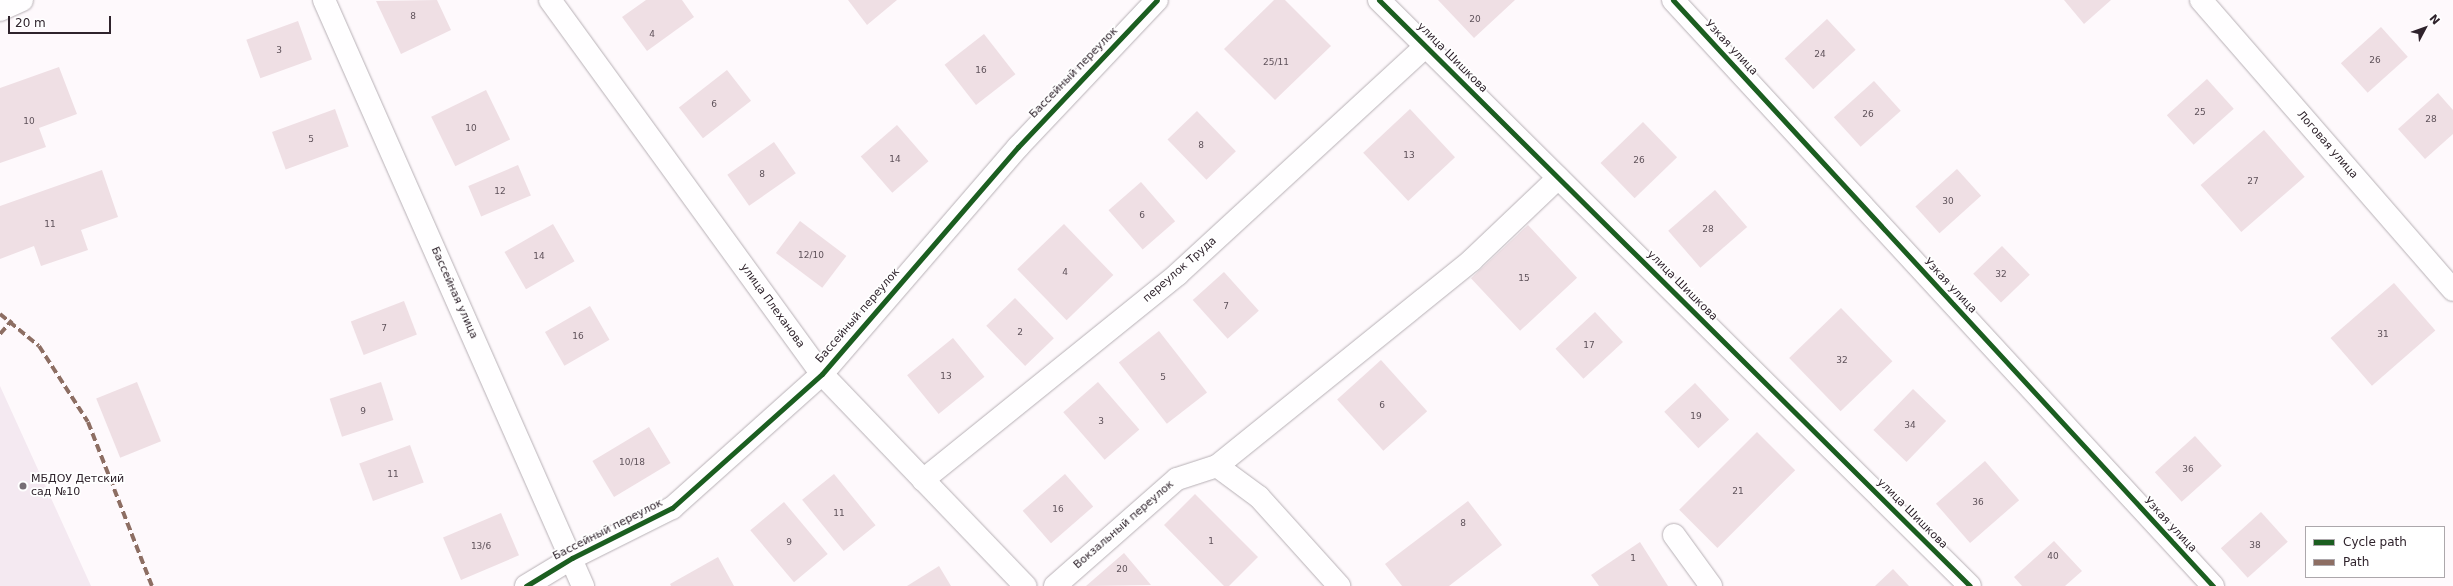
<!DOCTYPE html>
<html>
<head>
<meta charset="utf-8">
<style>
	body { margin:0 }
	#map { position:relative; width:2453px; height:586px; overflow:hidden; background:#fef9fc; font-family:"DejaVu Sans",sans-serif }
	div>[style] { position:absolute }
	.built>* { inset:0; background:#f4e9f1 }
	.building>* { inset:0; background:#efdfe4; transform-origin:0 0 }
	.roads { filter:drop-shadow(0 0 1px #b7b0b5) drop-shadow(0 0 1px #b7b0b5) }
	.minor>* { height:22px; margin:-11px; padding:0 11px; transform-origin:11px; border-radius:11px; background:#fffeff }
	.quiet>* { height:4px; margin-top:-2px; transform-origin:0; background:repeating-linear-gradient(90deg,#8d6e63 0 8px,transparent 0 12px) }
	.cycleway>* { height:5px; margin:-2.5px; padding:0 2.5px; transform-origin:2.5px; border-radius:2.5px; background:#1b5e20 }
	.dots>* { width:11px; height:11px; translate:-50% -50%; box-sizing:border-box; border:2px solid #fff; border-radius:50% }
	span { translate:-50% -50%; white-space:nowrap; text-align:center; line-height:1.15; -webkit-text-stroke:3.5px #fff; paint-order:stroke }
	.number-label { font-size:9px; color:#5f525a }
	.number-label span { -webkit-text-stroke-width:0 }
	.street-label { font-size:11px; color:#2f232c }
	.poi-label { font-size:11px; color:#2f232c }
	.left { translate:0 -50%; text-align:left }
	.legend { position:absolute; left:2305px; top:526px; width:140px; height:52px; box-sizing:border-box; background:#fff; border:1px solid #aca7ab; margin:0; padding:5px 7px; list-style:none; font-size:12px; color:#2f232c }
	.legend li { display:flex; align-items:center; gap:8px; height:20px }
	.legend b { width:20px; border:1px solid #aca7ab }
	.north { position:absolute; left:2405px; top:8px; width:40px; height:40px; -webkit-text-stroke:3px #fff; paint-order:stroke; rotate:49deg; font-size:11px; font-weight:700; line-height:16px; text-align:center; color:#2f232c }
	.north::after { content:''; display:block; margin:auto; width:14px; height:18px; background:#2f232c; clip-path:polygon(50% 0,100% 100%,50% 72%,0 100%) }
	.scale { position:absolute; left:8px; top:16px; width:103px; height:18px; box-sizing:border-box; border:2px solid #2f232c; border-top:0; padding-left:5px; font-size:12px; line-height:14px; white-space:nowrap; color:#2f232c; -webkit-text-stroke:3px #fff; paint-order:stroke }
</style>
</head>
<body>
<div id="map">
	<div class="built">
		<i style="clip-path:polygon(0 386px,91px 586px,0 586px)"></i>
	</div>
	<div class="building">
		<i style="clip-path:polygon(437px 0,451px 30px,401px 54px,376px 1px)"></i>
		<i style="clip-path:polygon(646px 0,682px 0,694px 17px,647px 51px,622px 17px)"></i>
		<i style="clip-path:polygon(848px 0,897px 0,867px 25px)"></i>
		<i style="clip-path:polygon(1274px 0,1285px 0,1331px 46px,1275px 100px,1224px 49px)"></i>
		<i style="clip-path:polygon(1438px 0,1515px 0,1474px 38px)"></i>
		<i style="clip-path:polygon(2064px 0,2111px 0,2084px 24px)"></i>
		<i style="left:1827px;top:19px;width:42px;height:58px;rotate:47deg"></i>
		<i style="left:298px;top:21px;width:41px;height:55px;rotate:70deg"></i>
		<i style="left:2381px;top:27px;width:40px;height:54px;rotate:48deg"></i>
		<i style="left:984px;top:34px;width:51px;height:50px;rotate:52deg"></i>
		<i style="clip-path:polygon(59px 67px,77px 114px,39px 128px,46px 147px,0 163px,0 88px)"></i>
		<i style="left:727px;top:70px;width:39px;height:61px;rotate:52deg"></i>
		<i style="left:2207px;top:79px;width:40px;height:54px;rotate:48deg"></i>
		<i style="left:1874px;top:81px;width:40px;height:54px;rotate:48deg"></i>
		<i style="left:486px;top:90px;width:55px;height:61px;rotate:64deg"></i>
		<i style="clip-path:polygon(2438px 93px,2453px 110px,2453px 134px,2425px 159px,2398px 129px)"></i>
		<i style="left:335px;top:109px;width:40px;height:67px;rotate:70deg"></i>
		<i style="left:1410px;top:109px;width:66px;height:64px;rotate:47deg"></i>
		<i style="left:1197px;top:111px;width:56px;height:41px;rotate:46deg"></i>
		<i style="left:1643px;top:122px;width:49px;height:59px;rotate:46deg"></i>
		<i style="left:897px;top:125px;width:48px;height:48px;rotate:49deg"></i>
		<i style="left:2264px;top:130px;width:62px;height:84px;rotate:49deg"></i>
		<i style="left:774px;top:142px;width:38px;height:57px;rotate:55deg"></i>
		<i style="left:518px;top:165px;width:33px;height:54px;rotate:67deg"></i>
		<i style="left:1957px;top:169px;width:36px;height:56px;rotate:48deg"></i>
		<i style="clip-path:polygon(102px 170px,118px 217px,81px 230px,88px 250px,41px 266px,34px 246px,0 259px,0 206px)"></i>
		<i style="left:1141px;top:182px;width:52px;height:43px;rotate:49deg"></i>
		<i style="left:1715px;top:190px;width:49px;height:62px;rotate:49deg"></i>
		<i style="left:800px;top:221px;width:58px;height:40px;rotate:37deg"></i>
		<i style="left:553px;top:224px;width:43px;height:56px;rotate:60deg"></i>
		<i style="left:1064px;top:224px;width:71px;height:65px;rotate:46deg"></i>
		<i style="left:1528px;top:225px;width:72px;height:78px;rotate:47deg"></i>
		<i style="left:2002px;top:246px;width:40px;height:40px;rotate:46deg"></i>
		<i style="left:1224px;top:272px;width:52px;height:42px;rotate:48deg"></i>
		<i style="left:2394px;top:283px;width:63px;height:84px;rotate:49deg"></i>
		<i style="left:1015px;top:298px;width:56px;height:40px;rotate:46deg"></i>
		<i style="left:404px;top:301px;width:36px;height:57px;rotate:69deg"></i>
		<i style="left:590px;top:306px;width:39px;height:52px;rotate:60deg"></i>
		<i style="left:1841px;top:308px;width:74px;height:72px;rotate:46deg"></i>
		<i style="left:1595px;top:312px;width:41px;height:54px;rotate:47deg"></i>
		<i style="left:1159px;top:331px;width:78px;height:51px;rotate:52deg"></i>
		<i style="left:953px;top:338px;width:50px;height:59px;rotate:51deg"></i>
		<i style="left:1381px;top:360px;width:69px;height:59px;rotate:48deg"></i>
		<i style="left:137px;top:382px;width:64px;height:44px;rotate:68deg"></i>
		<i style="left:381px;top:382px;width:40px;height:54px;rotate:72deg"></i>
		<i style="left:1098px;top:382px;width:63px;height:46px;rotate:49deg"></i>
		<i style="left:1695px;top:383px;width:50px;height:42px;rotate:47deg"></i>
		<i style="left:1913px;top:389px;width:46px;height:57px;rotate:44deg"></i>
		<i style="left:649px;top:427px;width:42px;height:66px;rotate:59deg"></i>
		<i style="left:1757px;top:432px;width:54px;height:110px;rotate:45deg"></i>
		<i style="left:2195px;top:436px;width:40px;height:54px;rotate:48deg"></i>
		<i style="left:410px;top:445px;width:40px;height:54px;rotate:70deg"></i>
		<i style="left:1985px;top:461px;width:52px;height:65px;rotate:49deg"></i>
		<i style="left:834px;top:474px;width:66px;height:41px;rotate:51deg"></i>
		<i style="left:1065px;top:474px;width:43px;height:56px;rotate:49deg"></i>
		<i style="clip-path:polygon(1195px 494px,1258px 557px,1229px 586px,1224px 586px,1164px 525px)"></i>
		<i style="clip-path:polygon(1468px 501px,1502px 545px,1449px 586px,1402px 586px,1385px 564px)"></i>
		<i style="left:784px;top:502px;width:68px;height:44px;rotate:50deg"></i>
		<i style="left:2261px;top:512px;width:40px;height:54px;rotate:48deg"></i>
		<i style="left:501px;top:513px;width:46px;height:63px;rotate:67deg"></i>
		<i style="clip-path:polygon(2054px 541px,2082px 571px,2065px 586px,2022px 586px,2014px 577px)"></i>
		<i style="clip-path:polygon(1640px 542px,1668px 586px,1599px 586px,1591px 575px)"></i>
		<i style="clip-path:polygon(1124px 553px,1151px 585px,1086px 586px)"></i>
		<i style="clip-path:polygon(718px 557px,734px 586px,671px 586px,670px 584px)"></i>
		<i style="clip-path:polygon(939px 566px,951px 586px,907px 586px)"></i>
		<i style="clip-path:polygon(1893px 569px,1909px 586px,1875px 586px)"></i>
	</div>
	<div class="roads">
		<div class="minor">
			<i style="left:324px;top:0;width:641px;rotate:66.16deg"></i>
			<i style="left:550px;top:0;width:462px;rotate:54deg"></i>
			<i style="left:822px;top:374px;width:294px;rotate:46.2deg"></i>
			<i style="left:1379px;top:0;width:832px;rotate:44.76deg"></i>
			<i style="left:1673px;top:0;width:797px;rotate:47.34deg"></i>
			<i style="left:2201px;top:0;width:384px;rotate:49deg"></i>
			<i style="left:0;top:10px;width:24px;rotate:-24deg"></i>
			<i style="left:1217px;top:466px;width:328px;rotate:-38.9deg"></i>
			<i style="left:1472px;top:260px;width:119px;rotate:-43.6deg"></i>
			<i style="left:923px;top:480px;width:328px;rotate:-38.9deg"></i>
			<i style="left:1178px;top:274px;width:337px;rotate:-42.6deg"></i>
			<i style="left:1674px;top:535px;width:63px;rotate:54deg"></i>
			<i style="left:526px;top:586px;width:54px;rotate:-31.3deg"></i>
			<i style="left:572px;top:558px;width:112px;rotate:-26.6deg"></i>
			<i style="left:672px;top:508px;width:201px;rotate:-41.8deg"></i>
			<i style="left:822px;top:374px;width:300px;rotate:-49.2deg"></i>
			<i style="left:1018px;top:147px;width:202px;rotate:-46.6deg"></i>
			<i style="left:1055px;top:586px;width:162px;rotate:-41.3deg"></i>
			<i style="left:1177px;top:479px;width:42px;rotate:-18deg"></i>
			<i style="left:1217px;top:466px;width:52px;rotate:36.4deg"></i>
			<i style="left:1259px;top:497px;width:120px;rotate:48deg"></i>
		</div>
	</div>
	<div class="quiet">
		<i style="left:0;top:314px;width:50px;rotate:39.4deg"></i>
		<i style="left:39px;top:346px;width:90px;rotate:57.2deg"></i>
		<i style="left:88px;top:422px;width:176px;rotate:68.7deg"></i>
		<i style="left:0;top:334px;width:18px;rotate:-49deg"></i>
	</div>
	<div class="cycleway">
		<i style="left:1379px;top:0;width:832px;rotate:44.76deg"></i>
		<i style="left:1673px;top:0;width:797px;rotate:47.34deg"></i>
		<i style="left:526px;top:586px;width:54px;rotate:-31.3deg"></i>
		<i style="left:572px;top:558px;width:112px;rotate:-26.6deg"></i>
		<i style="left:672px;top:508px;width:201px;rotate:-41.8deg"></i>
		<i style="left:822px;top:374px;width:300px;rotate:-49.2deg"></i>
		<i style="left:1018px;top:147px;width:202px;rotate:-46.6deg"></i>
	</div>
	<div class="dots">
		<i style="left:23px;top:486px;background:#776e75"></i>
	</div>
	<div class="number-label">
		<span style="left:413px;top:16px">8</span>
		<span style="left:1475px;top:19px">20</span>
		<span style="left:652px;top:34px">4</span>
		<span style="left:279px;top:50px">3</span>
		<span style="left:1820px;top:54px">24</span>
		<span style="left:2375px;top:60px">26</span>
		<span style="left:1276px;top:62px">25/11</span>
		<span style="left:981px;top:70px">16</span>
		<span style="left:714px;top:104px">6</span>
		<span style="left:2200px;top:112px">25</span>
		<span style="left:1868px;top:114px">26</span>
		<span style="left:2431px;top:119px">28</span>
		<span style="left:29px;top:121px">10</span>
		<span style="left:471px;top:128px">10</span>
		<span style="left:311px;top:139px">5</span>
		<span style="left:1201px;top:145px">8</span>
		<span style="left:1409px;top:155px">13</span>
		<span style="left:895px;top:159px">14</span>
		<span style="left:1639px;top:160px">26</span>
		<span style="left:762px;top:174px">8</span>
		<span style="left:2253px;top:181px">27</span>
		<span style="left:500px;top:191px">12</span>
		<span style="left:1948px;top:201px">30</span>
		<span style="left:1142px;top:215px">6</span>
		<span style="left:50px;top:224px">11</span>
		<span style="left:1708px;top:229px">28</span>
		<span style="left:811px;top:255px">12/10</span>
		<span style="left:539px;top:256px">14</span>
		<span style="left:1065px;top:272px">4</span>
		<span style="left:2001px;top:274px">32</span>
		<span style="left:1524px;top:278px">15</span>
		<span style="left:1226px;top:306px">7</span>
		<span style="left:384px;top:328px">7</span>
		<span style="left:1020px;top:332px">2</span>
		<span style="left:2383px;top:334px">31</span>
		<span style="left:578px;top:336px">16</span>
		<span style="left:1589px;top:345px">17</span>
		<span style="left:1842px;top:360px">32</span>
		<span style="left:946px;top:376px">13</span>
		<span style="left:1163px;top:377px">5</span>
		<span style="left:1382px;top:405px">6</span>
		<span style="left:363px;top:411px">9</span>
		<span style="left:1696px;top:416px">19</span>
		<span style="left:1101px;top:421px">3</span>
		<span style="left:1910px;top:425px">34</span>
		<span style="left:632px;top:462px">10/18</span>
		<span style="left:2188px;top:469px">36</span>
		<span style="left:393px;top:474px">11</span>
		<span style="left:1738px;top:491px">21</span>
		<span style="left:1978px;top:502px">36</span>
		<span style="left:1058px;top:509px">16</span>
		<span style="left:839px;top:513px">11</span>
		<span style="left:1463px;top:523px">8</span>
		<span style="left:1211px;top:541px">1</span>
		<span style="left:789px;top:542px">9</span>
		<span style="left:2255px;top:545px">38</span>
		<span style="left:481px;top:546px">13/6</span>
		<span style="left:2053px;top:556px">40</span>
		<span style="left:1633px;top:558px">1</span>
		<span style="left:1122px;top:569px">20</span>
	</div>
	<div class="street-label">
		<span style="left:1731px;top:48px;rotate:47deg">Узкая улица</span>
		<span style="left:1452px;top:58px;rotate:45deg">улица Шишкова</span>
		<span style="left:1074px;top:73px;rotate:-46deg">Бассейный переулок</span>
		<span style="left:2327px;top:145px;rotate:49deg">Логовая улица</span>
		<span style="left:1180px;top:270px;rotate:-41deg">переулок Труда</span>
		<span style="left:1682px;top:286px;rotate:45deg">улица Шишкова</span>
		<span style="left:1950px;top:286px;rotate:47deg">Узкая улица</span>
		<span style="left:454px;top:293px;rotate:66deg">Бассейная улица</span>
		<span style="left:772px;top:306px;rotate:54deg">улица Плеханова</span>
		<span style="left:858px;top:316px;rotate:-49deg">Бассейный переулок</span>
		<span style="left:1912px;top:514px;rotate:45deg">улица Шишкова</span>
		<span style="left:1124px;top:525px;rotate:-41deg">Вокзальный переулок</span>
		<span style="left:2170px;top:525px;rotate:47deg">Узкая улица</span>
		<span style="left:608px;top:530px;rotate:-27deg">Бассейный переулок</span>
	</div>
	<div class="poi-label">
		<span class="left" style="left:31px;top:486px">МБДОУ Детский<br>сад №10</span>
	</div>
	<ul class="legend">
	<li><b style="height:5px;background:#1b5e20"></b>Cycle path</li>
	<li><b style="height:5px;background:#8d6e63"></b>Path</li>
	</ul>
	<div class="north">N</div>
	<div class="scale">20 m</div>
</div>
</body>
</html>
